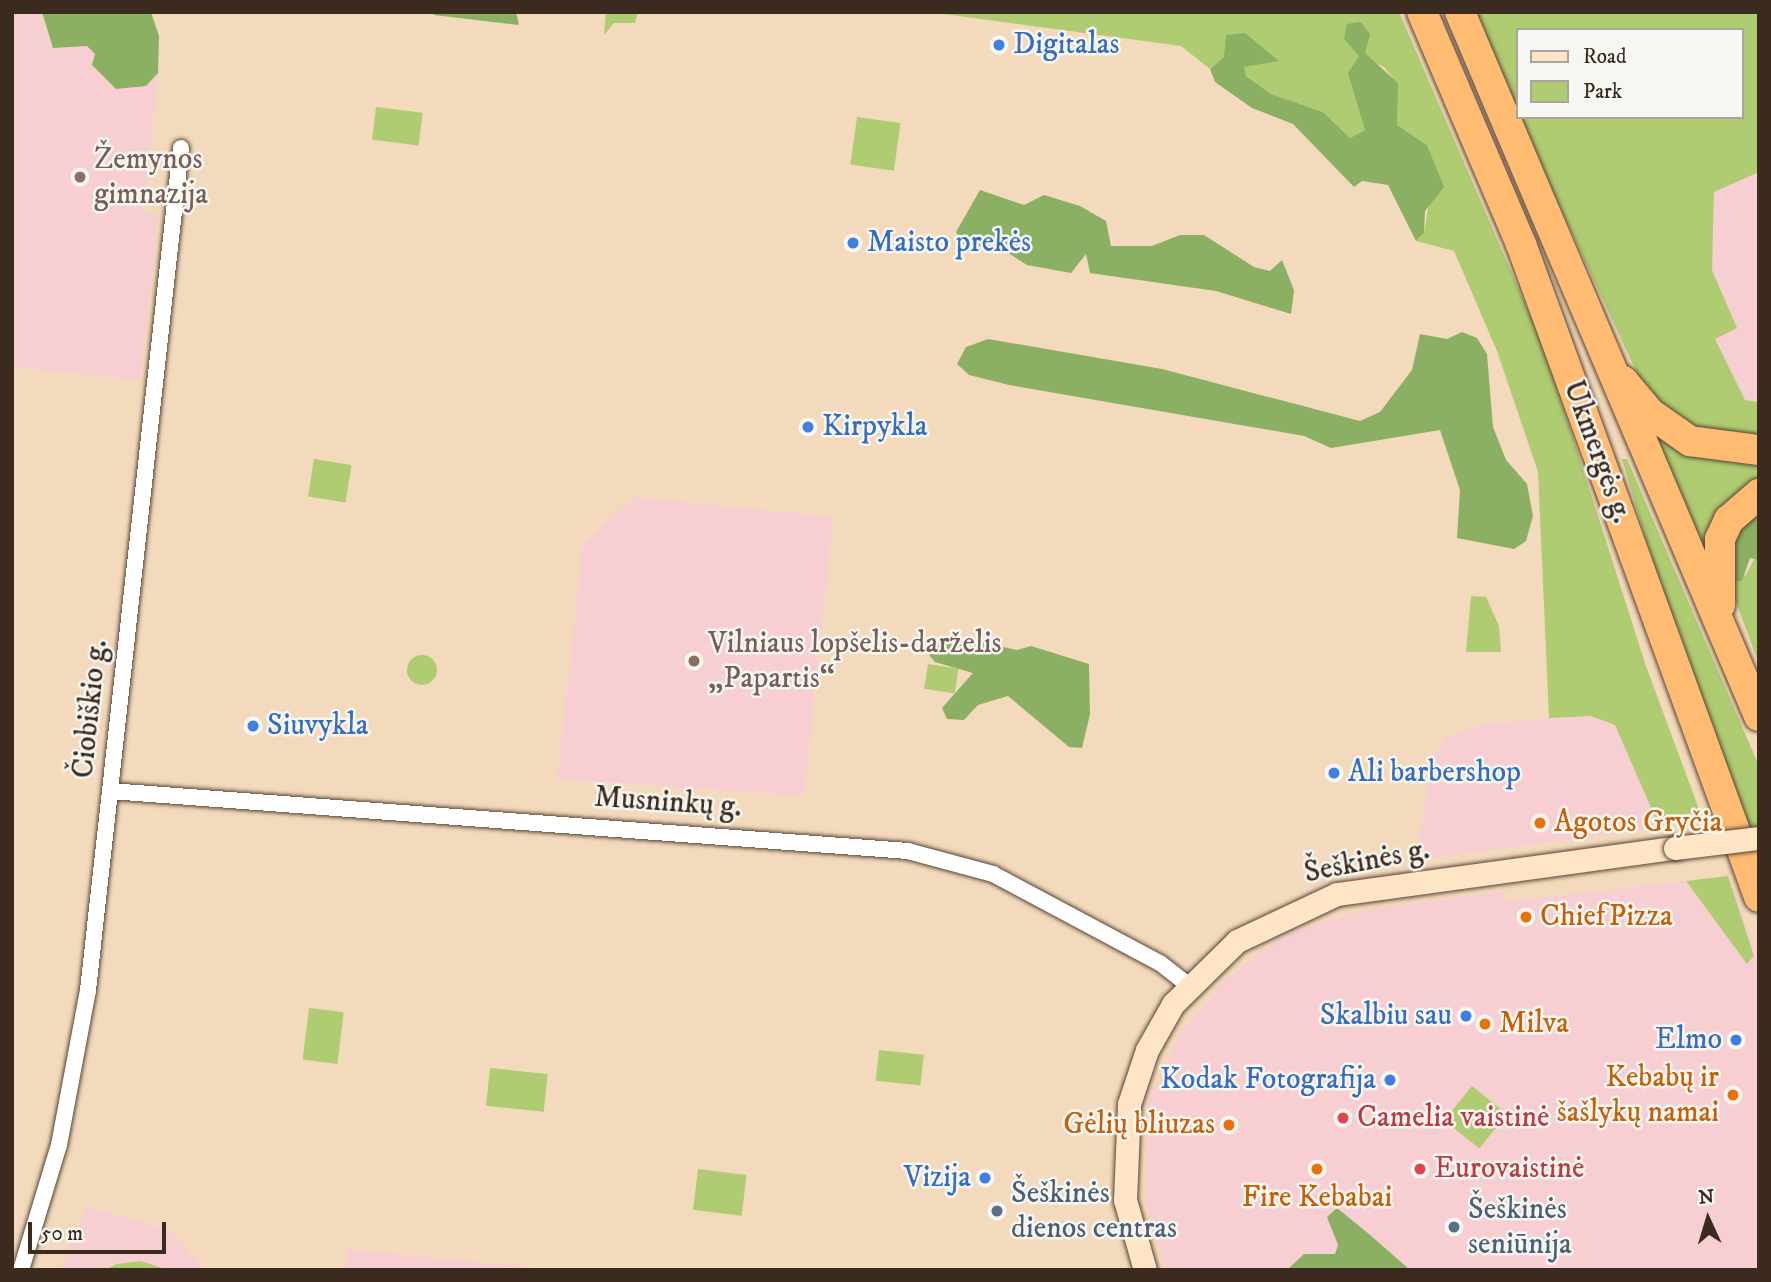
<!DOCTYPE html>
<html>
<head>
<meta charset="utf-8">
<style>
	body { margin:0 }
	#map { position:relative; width:1771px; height:1282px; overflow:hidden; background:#f3dabc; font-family:"IM FELL DW Pica",serif }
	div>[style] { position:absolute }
	.built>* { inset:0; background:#f7cfd2 }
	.green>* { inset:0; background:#afcc72; transform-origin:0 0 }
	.round { border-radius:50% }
	.forest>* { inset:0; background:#8bb064 }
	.roads { filter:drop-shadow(0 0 2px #574436) drop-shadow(0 0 2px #574436) }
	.street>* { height:16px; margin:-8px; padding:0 8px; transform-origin:8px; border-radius:8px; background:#fff }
	.secondary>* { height:23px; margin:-11.5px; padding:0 11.5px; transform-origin:11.5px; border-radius:11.5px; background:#ffe4c6 }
	.highway>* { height:30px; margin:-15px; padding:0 15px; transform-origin:15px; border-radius:15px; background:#ffbb71 }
	.bridges { filter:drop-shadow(0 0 2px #574436) drop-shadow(0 0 2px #574436) }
	.secondary-bridge>* { height:23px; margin:-11.5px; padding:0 11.5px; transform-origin:11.5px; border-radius:11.5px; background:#ffe4c6 }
	.dots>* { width:19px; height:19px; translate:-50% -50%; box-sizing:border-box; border:4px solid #f6f6f2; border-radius:50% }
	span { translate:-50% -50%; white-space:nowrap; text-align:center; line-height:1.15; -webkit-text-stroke:5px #f6f6f2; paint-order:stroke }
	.shop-label { font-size:30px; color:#366cbe }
	.left { translate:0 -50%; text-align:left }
	.right { translate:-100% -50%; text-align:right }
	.education-label { font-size:30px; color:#785e54 }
	.street-label { font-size:30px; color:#3b2a1e }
	.food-label { font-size:30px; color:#c56008 }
	.health-label { font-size:30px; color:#be3a42 }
	.service-label { font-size:30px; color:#4e5e75 }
	.frame { position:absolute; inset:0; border:14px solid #3b2a1e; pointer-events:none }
	.legend { position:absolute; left:1516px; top:28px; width:228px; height:91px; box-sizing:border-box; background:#f6f6f2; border:2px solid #aba49d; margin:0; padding:9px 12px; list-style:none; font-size:21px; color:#3b2a1e }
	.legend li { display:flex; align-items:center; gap:14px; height:35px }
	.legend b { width:35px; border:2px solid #aba49d }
	.north { position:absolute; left:1673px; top:1184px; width:70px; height:70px; -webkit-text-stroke:5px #f6f6f2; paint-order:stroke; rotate:356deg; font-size:19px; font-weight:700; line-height:28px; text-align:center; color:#3b2a1e }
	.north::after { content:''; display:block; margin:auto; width:24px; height:32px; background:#3b2a1e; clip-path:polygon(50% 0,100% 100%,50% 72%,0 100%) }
	.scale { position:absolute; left:28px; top:1222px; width:138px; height:32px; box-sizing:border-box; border:4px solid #3b2a1e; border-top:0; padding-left:9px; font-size:21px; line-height:24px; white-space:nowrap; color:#3b2a1e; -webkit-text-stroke:5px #f6f6f2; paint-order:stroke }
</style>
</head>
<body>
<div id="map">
	<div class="built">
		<i style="clip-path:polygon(12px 12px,42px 12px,44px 34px,87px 46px,95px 54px,92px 65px,110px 82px,145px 86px,158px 73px,143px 213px,158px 215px,140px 380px,12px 367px)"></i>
		<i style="clip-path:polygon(1759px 172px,1759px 402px,1745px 400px,1715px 339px,1737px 328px,1712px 270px,1714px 192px)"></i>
		<i style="clip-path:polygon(634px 497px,833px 517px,804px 796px,557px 779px,583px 544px)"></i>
		<i style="clip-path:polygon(1578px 715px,1604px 719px,1624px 737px,1659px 828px,1416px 860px,1433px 757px,1446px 737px,1486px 724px)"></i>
		<i style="clip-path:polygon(1728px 876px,1759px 958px,1759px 1270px,1166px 1270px,1146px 1203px,1147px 1106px,1181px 1032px,1222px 983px,1258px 953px,1290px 933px,1358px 911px,1505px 891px,1506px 901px)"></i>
		<i style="clip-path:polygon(87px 1207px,171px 1230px,204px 1270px,60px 1270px)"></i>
		<i style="clip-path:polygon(347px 1249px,558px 1270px,345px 1270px)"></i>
	</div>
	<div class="green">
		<i style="clip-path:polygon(606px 12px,638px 12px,635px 23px,614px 23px,604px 35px)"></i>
		<i style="clip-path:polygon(928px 12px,1399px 12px,1545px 350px,1646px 666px,1700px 812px,1656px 819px,1615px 725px,1591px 716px,1549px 718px,1538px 472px,1497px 351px,1454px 251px,1416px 241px,1424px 233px,1435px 166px,1427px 145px,1397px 125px,1397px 83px,1384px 67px,1360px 56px,1365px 130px,1350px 138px,1323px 112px,1271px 94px,1246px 76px,1243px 67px,1279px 60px,1224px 57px,1210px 69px,1181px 46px)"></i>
		<i style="clip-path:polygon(1475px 12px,1759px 12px,1759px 172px,1714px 192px,1712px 270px,1737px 328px,1715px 339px,1745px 400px,1759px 402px,1759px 440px,1700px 435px,1650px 401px,1518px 117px,1741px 117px,1741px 30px,1517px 30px,1517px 116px)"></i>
		<i style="left:376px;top:107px;width:47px;height:33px;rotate:7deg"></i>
		<i style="left:857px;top:117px;width:44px;height:48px;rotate:8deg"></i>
		<i style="clip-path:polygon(1654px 435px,1759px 458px,1759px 480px,1704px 554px)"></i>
		<i style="left:314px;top:459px;width:38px;height:38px;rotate:9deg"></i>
		<i style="clip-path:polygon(1622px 459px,1627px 459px,1759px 766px,1759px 850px,1690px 689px)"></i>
		<i style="clip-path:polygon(1756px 555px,1759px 560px,1759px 664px,1730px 586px,1746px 575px)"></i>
		<i style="clip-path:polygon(1471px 596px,1486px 597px,1499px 626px,1501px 652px,1466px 652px)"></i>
		<i class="round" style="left:407px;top:655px;width:30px;height:30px"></i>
		<i style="left:928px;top:664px;width:31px;height:25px;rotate:9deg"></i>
		<i style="clip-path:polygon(1728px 876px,1754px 956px,1747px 964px,1686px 881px)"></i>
		<i style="left:309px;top:1008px;width:35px;height:52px;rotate:7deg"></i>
		<i style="left:879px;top:1050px;width:45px;height:31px;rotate:6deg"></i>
		<i style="left:490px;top:1068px;width:58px;height:38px;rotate:6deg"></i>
		<i style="left:1472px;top:1086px;width:45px;height:44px;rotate:39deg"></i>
		<i style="left:698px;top:1169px;width:49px;height:41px;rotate:7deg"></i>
		<i style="clip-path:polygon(140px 1261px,169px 1270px,105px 1270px,117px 1264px)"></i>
	</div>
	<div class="forest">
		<i style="clip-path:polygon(42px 12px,151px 12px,159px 36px,158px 73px,146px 86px,116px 89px,92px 65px,95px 54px,87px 46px,53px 48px)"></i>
		<i style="clip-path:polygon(434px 12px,516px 12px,519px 25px,434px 15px)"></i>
		<i style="clip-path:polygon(1361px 22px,1370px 34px,1365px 53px,1398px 83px,1397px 125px,1427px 145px,1444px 187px,1425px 211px,1424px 233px,1416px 241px,1388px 185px,1362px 181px,1354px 187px,1293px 124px,1252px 108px,1215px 82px,1210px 69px,1224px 57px,1226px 35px,1245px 33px,1279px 61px,1244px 67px,1246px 76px,1271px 94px,1323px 112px,1350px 138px,1365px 130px,1348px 73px,1359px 56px,1344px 39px,1347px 24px)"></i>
		<i style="clip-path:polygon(980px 190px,1024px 205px,1044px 195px,1080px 206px,1106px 221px,1111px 246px,1152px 246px,1180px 235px,1204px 235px,1254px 267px,1270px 271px,1282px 260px,1294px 290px,1291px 314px,1216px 291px,1090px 273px,1086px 254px,1071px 273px,1027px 265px,1002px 249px,963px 244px,956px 232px)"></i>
		<i style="clip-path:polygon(1462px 332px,1477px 338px,1487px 354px,1493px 427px,1506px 460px,1527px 484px,1533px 516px,1526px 541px,1514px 549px,1457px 538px,1460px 490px,1440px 430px,1331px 448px,1304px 436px,1009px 385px,969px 375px,957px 364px,966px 347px,988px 339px,1162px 369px,1360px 421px,1380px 412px,1412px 370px,1420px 334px,1447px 339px)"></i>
		<i style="clip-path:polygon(1759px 508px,1759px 560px,1750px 558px,1742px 581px,1734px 581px,1730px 544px,1744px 518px)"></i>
		<i style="clip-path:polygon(968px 639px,1017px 650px,1031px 646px,1089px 664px,1090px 714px,1082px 748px,1069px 747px,1008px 696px,978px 705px,964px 720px,947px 719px,942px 708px,973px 673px,935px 662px,925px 650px,931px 642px)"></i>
		<i style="clip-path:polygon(1337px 1208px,1369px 1234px,1410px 1270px,1287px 1270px,1304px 1254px,1335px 1254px,1338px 1245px,1327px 1217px)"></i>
	</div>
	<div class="roads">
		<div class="street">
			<i style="left:110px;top:791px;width:800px;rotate:4.3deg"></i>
			<i style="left:908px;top:851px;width:88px;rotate:15.1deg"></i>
			<i style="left:993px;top:874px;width:189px;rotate:28.1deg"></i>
			<i style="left:1160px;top:963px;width:37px;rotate:38deg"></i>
			<i style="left:21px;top:1270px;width:131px;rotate:-73.1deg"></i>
			<i style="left:59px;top:1145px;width:158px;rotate:-79.4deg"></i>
			<i style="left:88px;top:990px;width:847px;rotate:-83.7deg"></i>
		</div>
		<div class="secondary">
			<i style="left:1145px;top:1270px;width:73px;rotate:-105.9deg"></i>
			<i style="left:1125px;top:1200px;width:96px;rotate:-87.6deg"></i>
			<i style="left:1129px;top:1104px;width:57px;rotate:-71.6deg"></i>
			<i style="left:1147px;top:1050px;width:53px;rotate:-60.5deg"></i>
			<i style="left:1173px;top:1004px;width:90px;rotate:-44.5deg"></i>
			<i style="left:1237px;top:941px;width:110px;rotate:-25.2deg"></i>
			<i style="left:1337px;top:894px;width:341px;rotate:-7.8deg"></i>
		</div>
		<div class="highway">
			<i style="left:1422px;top:12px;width:252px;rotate:66.9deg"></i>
			<i style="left:1521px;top:244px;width:695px;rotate:69.97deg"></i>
			<i style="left:1460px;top:12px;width:765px;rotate:66.99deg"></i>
			<i style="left:1623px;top:381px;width:42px;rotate:49.8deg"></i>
			<i style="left:1650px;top:413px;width:49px;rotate:35deg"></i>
			<i style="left:1690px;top:441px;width:70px;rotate:7.4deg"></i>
			<i style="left:1720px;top:605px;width:66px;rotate:-90deg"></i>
			<i style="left:1720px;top:539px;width:21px;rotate:-65deg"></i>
			<i style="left:1729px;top:520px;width:40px;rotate:-41deg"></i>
		</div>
	</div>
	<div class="bridges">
		<div class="secondary-bridge">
			<i style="left:1675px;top:848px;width:85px;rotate:-6.8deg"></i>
		</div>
	</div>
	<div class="dots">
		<i style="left:999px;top:45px;background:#3f7fe0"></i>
		<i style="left:80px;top:177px;background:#8d6e63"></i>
		<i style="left:853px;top:243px;background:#3f7fe0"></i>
		<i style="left:808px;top:427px;background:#3f7fe0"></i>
		<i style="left:694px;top:661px;background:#8d6e63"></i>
		<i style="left:253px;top:726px;background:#3f7fe0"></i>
		<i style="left:1334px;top:773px;background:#3f7fe0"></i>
		<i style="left:1540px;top:823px;background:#e8710a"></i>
		<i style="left:1526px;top:917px;background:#e8710a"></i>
		<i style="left:1466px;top:1016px;background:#3f7fe0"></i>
		<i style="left:1485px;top:1024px;background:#e8710a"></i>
		<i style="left:1736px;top:1040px;background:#3f7fe0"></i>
		<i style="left:1390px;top:1080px;background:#3f7fe0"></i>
		<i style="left:1733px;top:1095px;background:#e8710a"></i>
		<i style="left:1343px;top:1118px;background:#e0444e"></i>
		<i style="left:1229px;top:1125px;background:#e8710a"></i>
		<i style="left:1317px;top:1169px;background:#e8710a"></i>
		<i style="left:1420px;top:1169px;background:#e0444e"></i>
		<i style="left:985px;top:1178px;background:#3f7fe0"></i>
		<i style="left:997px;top:1211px;background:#5c6f8a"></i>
		<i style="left:1454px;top:1227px;background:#5c6f8a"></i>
	</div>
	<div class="shop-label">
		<span class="left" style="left:1013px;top:45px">Digitalas</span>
		<span class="left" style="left:867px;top:243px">Maisto prekės</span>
		<span class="left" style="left:822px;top:427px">Kirpykla</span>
		<span class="left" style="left:267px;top:726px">Siuvykla</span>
		<span class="left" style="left:1348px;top:773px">Ali barbershop</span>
		<span class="right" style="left:1452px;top:1016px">Skalbiu sau</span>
		<span class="right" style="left:1722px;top:1040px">Elmo</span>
		<span class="right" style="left:1376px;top:1080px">Kodak Fotografija</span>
		<span class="right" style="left:971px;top:1178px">Vizija</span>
	</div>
	<div class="education-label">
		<span class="left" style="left:94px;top:177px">Žemynos<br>gimnazija</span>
		<span class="left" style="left:708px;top:661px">Vilniaus lopšelis-darželis<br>„Papartis“</span>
	</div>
	<div class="street-label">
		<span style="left:1597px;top:452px;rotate:70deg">Ukmergės g.</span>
		<span style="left:91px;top:709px;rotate:-84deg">Čiobiškio g.</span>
		<span style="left:668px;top:803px;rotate:4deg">Musninkų g.</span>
		<span style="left:1367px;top:862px;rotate:-11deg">Šeškinės g.</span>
	</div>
	<div class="food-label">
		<span class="left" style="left:1554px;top:823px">Agotos Gryčia</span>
		<span class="left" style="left:1540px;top:917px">ChiefPizza</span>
		<span class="left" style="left:1499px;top:1024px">Milva</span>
		<span class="right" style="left:1719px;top:1095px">Kebabų ir<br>šašlykų namai</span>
		<span class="right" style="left:1215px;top:1125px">Gėlių bliuzas</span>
		<span style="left:1317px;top:1198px">Fire Kebabai</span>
	</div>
	<div class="health-label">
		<span class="left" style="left:1357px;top:1118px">Camelia vaistinė</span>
		<span class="left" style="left:1434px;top:1169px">Eurovaistinė</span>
	</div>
	<div class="service-label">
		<span class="left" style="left:1011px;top:1211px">Šeškinės<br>dienos centras</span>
		<span class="left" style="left:1468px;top:1227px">Šeškinės<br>seniūnija</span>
	</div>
	<div class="frame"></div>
	<ul class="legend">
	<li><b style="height:9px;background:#ffe4c6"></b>Road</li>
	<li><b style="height:19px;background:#afcc72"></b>Park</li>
	</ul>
	<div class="north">N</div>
	<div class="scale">50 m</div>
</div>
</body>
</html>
